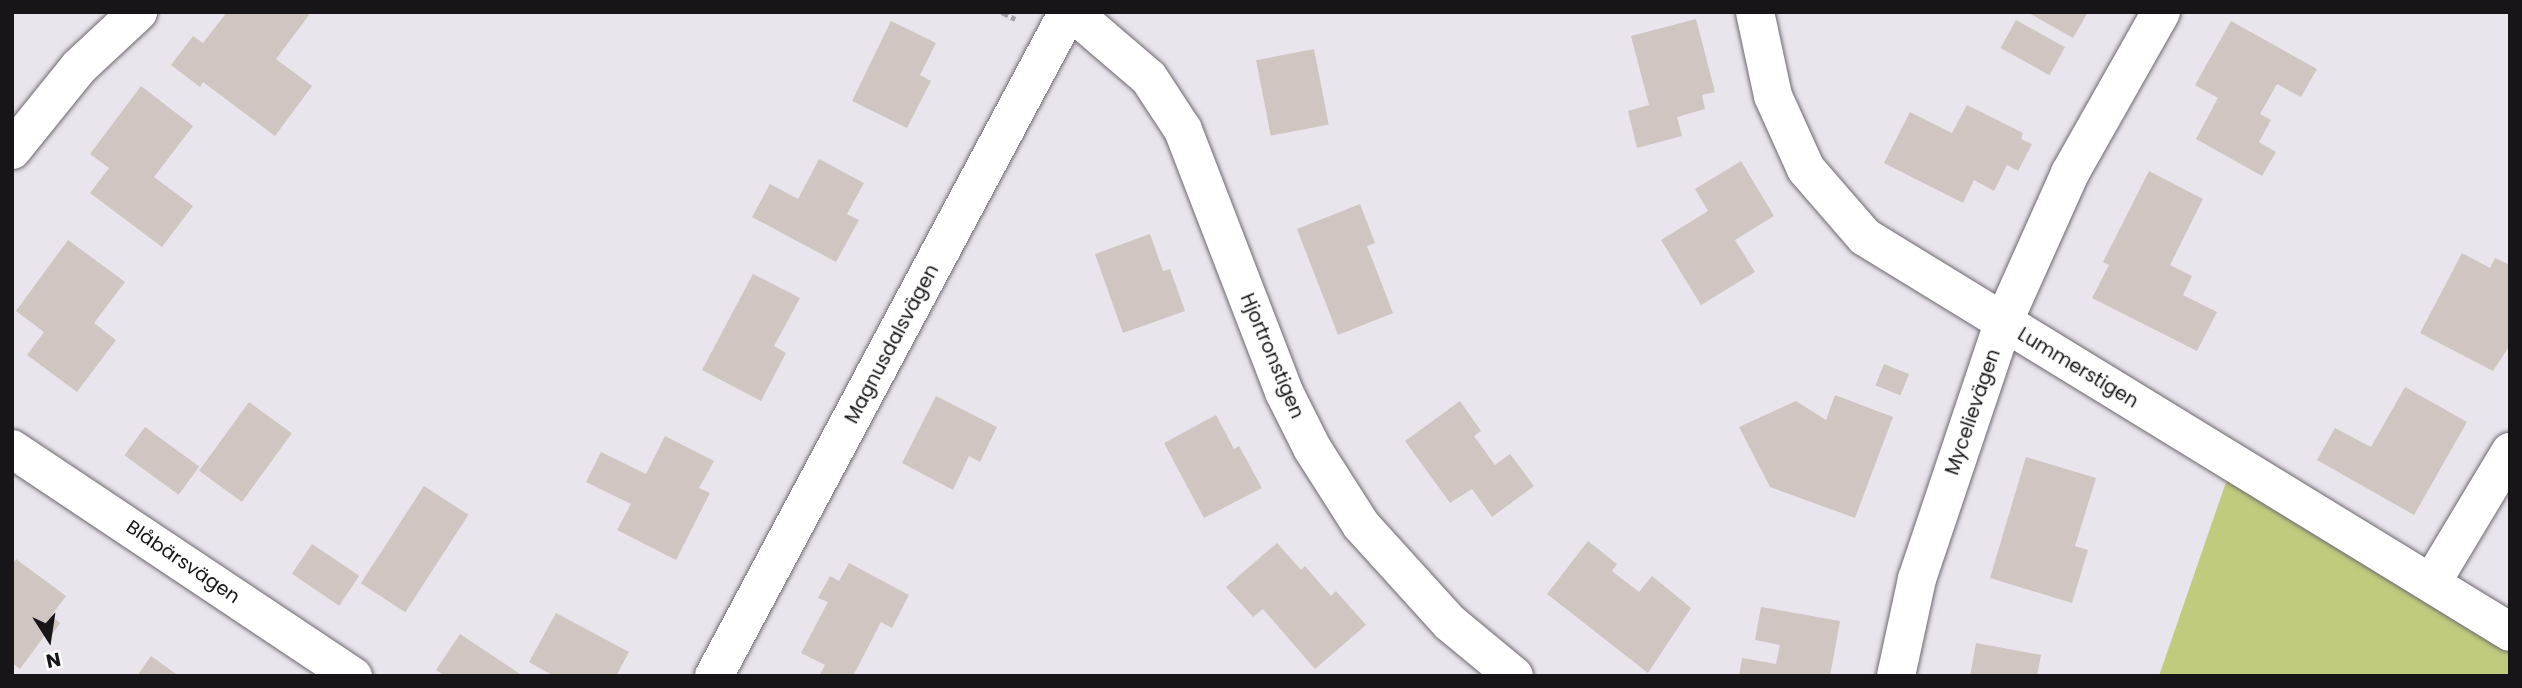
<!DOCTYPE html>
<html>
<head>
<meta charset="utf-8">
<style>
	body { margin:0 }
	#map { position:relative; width:2522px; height:688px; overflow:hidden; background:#eae4ed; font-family:Poppins,sans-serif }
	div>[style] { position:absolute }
	.green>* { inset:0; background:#c0cb7e }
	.building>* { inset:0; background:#cfc6c1; transform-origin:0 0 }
	.path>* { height:4.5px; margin-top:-2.25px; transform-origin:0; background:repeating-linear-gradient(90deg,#a7a2a9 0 7px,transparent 0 10.5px) }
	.roads { filter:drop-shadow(0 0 2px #6d686f) drop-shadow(0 0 2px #6d686f) }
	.street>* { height:38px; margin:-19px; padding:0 19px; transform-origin:19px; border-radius:19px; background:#fff }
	span { translate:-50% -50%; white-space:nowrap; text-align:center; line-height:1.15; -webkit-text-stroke:5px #fff; paint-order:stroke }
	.street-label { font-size:19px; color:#171518 }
	.frame { position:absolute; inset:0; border:14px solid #171518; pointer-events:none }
	.north { position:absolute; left:14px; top:604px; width:70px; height:70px; -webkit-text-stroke:5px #fff; paint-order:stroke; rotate:168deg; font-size:19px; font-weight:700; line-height:28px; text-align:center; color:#171518 }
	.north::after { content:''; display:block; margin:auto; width:24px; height:32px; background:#171518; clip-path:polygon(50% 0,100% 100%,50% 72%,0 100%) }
</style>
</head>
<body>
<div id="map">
	<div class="green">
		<i style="clip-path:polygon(2233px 462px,2510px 632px,2510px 676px,2159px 676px)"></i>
	</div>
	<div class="building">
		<i style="clip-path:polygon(227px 12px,305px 12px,309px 15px,276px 59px,312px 86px,275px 136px,203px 82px,200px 87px,171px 65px,193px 36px,203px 43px)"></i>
		<i style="clip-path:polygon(2027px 12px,2088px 12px,2073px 38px)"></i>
		<i style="clip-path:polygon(1696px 19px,1715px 92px,1702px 95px,1705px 109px,1677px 117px,1682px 136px,1637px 148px,1628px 111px,1649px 105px,1631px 36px)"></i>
		<i style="left:2016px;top:20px;width:56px;height:32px;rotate:29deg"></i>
		<i style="clip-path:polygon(891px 21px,936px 43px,920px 75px,931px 81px,907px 128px,852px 101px)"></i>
		<i style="clip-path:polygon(2231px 21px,2317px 69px,2301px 97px,2277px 84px,2260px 114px,2271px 120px,2259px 142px,2276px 152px,2262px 176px,2196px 139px,2218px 98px,2195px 85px)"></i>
		<i style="left:1314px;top:49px;width:77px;height:59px;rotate:79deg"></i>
		<i style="clip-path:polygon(141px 86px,193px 126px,154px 177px,193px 206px,162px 247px,90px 193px,109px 168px,90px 154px)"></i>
		<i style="clip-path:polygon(1967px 105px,2023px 133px,2021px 139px,2032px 144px,2018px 171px,2007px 165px,1994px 191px,1974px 180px,1963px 203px,1884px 163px,1910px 112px,1952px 133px)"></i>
		<i style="clip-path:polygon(819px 159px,864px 183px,847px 214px,859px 220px,836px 262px,752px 217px,770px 184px,798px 199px)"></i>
		<i style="clip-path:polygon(1741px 161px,1774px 216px,1735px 240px,1755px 272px,1701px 305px,1661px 240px,1708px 211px,1695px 189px)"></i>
		<i style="clip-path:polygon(2149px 171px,2203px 199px,2170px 265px,2192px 276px,2183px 295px,2217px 312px,2197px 351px,2092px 298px,2109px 265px,2103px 262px)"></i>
		<i style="clip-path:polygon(1360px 204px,1375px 243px,1367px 246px,1393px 313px,1338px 335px,1297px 229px)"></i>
		<i style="clip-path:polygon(1150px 234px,1163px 271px,1170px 269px,1185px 311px,1123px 333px,1095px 254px)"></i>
		<i style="clip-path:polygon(68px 240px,125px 282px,94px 323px,116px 340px,77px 392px,27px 355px,44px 332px,16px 311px)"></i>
		<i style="clip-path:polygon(2462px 253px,2490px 268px,2495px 258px,2510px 265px,2510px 345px,2493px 371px,2420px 333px)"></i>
		<i style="clip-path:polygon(753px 274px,800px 298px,774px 346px,786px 353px,761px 401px,702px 370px)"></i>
		<i style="left:1884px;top:364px;width:27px;height:23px;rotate:22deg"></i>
		<i style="clip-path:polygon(2405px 387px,2467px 422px,2414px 515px,2317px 460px,2335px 428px,2371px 447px)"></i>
		<i style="clip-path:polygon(1835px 395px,1893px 417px,1855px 518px,1770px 487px,1739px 427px,1796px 401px,1826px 420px)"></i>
		<i style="clip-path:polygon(936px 396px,997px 427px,980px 462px,969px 456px,953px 490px,902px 463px)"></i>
		<i style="clip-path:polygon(1460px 401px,1481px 431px,1474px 436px,1495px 465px,1510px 454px,1534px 486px,1492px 517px,1472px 489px,1450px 503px,1405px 441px)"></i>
		<i style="left:249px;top:402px;width:53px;height:85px;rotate:36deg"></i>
		<i style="clip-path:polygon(1216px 415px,1234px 449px,1239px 446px,1262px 488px,1204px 518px,1164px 443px)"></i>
		<i style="left:145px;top:427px;width:67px;height:35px;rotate:36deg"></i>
		<i style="clip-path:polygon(665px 436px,714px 461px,699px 488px,710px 493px,676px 560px,617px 530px,631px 504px,586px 482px,601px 452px,646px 474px)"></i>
		<i style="clip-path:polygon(2026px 457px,2096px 478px,2075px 546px,2088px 550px,2072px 603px,1990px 578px)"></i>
		<i style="left:424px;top:486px;width:53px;height:116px;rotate:33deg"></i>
		<i style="clip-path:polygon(1588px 541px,1617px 564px,1612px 571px,1639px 592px,1652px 576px,1691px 608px,1648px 673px,1547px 594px)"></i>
		<i style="clip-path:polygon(1277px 543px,1301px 570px,1305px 566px,1331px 596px,1336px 591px,1366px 625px,1315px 669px,1263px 609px,1253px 617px,1226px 587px)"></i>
		<i style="left:312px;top:544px;width:57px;height:36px;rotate:34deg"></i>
		<i style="clip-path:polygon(16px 559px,66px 596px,51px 616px,60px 623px,49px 639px,45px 635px,20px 669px,12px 663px,12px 565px)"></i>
		<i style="clip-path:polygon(849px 563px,909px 595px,892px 628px,881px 622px,853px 676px,819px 676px,825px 665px,801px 653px,828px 602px,818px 598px,830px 576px,839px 581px)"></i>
		<i style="clip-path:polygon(1761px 607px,1840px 621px,1830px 676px,1739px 676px,1742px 658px,1776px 664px,1780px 645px,1755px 640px)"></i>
		<i style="clip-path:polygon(556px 613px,629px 652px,616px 676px,554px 676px,529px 662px)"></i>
		<i style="clip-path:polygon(460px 634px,523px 676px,445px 676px,436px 670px)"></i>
		<i style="clip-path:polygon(1976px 643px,2041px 655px,2037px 676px,1970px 676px)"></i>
		<i style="clip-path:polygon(151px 656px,179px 676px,137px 676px)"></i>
	</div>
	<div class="path">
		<i style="left:1002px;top:12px;width:15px;rotate:28deg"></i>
	</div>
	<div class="roads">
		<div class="street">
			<i style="left:1072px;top:12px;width:101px;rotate:40.6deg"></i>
			<i style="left:1149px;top:78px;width:62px;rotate:56.8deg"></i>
			<i style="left:1183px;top:130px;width:281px;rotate:68.9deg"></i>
			<i style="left:1284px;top:392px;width:63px;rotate:63.4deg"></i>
			<i style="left:1312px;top:448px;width:91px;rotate:57.5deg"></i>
			<i style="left:1361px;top:525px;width:132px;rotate:47.8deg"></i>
			<i style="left:1450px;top:623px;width:83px;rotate:39.6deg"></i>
			<i style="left:1755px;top:12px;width:86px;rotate:77.9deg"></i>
			<i style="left:1773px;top:96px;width:80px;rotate:65.7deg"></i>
			<i style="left:1806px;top:169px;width:90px;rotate:49.1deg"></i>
			<i style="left:1865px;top:237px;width:756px;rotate:31.48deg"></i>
			<i style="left:12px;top:150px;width:107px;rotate:-51.1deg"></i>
			<i style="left:79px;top:67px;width:81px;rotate:-43deg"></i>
			<i style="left:12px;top:449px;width:410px;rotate:33.7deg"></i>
			<i style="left:2432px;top:582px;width:152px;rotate:-59deg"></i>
			<i style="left:714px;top:676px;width:752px;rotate:-61.94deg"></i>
			<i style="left:1896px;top:676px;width:99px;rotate:-77.8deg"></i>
			<i style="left:1917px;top:579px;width:270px;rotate:-71.4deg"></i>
			<i style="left:2003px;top:323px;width:164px;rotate:-65.9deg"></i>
			<i style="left:2070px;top:173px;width:185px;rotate:-60.5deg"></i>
		</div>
	</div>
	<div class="street-label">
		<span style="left:892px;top:344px;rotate:-62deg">Magnusdalsvägen</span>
		<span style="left:1272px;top:356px;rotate:67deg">Hjortronstigen</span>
		<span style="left:2078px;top:368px;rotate:31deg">Lummerstigen</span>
		<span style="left:1973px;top:412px;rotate:-71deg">Mycelievägen</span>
		<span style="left:183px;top:562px;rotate:34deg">Blåbärsvägen</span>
	</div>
	<div class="frame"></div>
	<div class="north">N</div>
</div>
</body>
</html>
